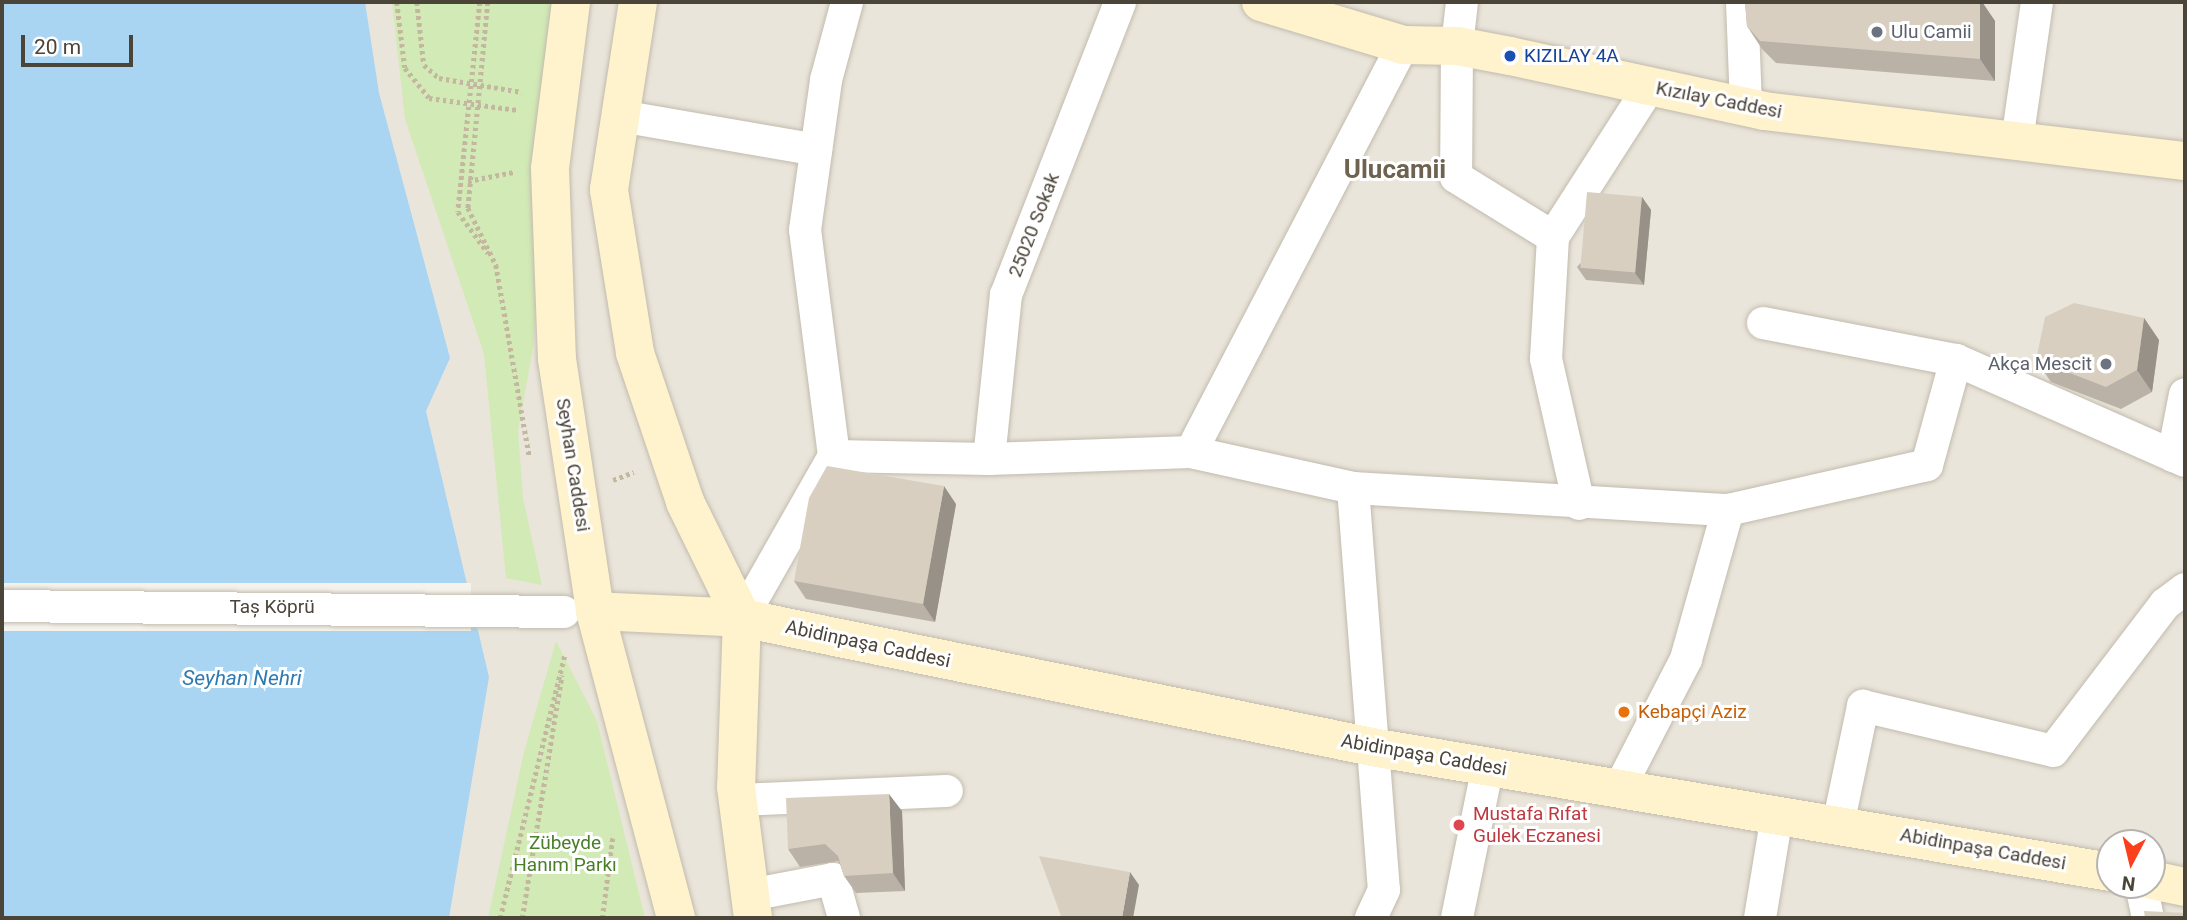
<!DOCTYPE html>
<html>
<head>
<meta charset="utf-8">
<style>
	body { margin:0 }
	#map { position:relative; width:2187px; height:920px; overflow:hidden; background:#f6f3ec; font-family:Roboto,sans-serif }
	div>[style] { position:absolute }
	.residential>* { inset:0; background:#eae5da }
	.green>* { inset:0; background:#d2eab5 }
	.water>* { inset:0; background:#a9d4f2 }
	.pier>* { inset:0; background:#f6f3ec; transform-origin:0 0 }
	.path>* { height:4.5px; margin-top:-2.25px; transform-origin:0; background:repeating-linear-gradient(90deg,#c4b79f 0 3.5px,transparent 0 7px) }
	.roads { filter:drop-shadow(0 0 2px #c2bbae) drop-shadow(0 0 2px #c2bbae) }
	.street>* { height:32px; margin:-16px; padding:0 16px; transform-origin:16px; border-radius:16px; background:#fff }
	.secondary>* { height:38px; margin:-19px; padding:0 19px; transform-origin:19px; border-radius:19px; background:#fff3cd }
	.wall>* { inset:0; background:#bab2a6 }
	.shaded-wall>* { inset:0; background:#979187 }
	.building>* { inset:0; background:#d8cfc1; transform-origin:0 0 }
	.dots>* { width:19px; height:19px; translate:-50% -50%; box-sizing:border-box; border:4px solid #fff; border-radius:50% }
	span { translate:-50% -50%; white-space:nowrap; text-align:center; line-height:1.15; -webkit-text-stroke:6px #fff; paint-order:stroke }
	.worship-label { font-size:19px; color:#5b616d }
	.left { translate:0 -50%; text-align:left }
	.right { translate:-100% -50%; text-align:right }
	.transit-label { font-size:19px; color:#164399 }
	.street-label { font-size:19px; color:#4b4439 }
	.food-label { font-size:19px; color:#c56008 }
	.health-label { font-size:19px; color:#be3a42 }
	.park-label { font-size:19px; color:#4a7f2a }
	.water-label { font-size:21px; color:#2e7ab2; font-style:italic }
	.district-label { font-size:26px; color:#6e6250; font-weight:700 }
	.frame { position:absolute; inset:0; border:4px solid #4b4439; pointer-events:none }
	.north { position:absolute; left:2096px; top:829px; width:70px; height:70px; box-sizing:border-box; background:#fff; border:2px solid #b7b4b0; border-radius:50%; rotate:187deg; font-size:19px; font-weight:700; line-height:28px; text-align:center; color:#4b4439 }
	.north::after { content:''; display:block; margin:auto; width:24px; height:32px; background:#fc3f1d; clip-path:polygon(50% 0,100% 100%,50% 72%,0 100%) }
	.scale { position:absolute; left:21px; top:35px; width:112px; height:32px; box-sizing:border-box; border:4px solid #4b4439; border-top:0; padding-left:9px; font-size:21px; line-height:24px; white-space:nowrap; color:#4b4439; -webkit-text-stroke:5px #fff; paint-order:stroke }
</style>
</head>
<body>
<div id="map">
	<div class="residential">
		<i style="clip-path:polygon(evenodd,2px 2px,2185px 2px,2185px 918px,2px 918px,2px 2px,2110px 843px,2152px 843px,2152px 885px,2110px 885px,2110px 843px)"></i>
	</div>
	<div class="green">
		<i style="clip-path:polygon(392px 2px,561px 2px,544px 119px,534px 343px,518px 430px,523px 498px,542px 585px,506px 578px,484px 354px,405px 119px)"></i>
		<i style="clip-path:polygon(556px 641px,597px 721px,645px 918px,488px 918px,524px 752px)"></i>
	</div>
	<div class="water">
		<i style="clip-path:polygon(2px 2px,365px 2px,379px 93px,450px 358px,426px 411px,489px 677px,449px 918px,2px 918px)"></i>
	</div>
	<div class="pier">
		<i style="left:2px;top:583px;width:469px;height:48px"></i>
	</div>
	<div class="path">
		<i style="left:397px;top:2px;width:66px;rotate:83.1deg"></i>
		<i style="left:405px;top:68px;width:38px;rotate:51deg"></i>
		<i style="left:429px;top:98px;width:90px;rotate:7.7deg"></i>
		<i style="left:417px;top:2px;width:63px;rotate:83.7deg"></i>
		<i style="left:424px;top:65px;width:20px;rotate:41deg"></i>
		<i style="left:439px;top:78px;width:84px;rotate:9.6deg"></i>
		<i style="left:480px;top:2px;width:211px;rotate:96deg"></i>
		<i style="left:458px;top:212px;width:51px;rotate:53.8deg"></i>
		<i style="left:488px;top:2px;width:207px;rotate:95.5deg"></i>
		<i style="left:468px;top:208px;width:64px;rotate:63.8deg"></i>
		<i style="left:496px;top:265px;width:193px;rotate:80.1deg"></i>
		<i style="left:468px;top:181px;width:47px;rotate:-11.1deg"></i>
		<i style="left:613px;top:480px;width:22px;rotate:-21deg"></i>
		<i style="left:500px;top:918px;width:272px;rotate:-76.2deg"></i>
		<i style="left:522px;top:918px;width:246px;rotate:-80.7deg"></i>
		<i style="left:602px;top:918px;width:84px;rotate:-82.5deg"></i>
	</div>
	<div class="roads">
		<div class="street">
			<i style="left:1462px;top:2px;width:44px;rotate:96.5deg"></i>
			<i style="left:1457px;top:46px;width:131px;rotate:90.4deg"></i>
			<i style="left:1456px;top:177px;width:114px;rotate:31.7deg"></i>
			<i style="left:1742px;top:2px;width:105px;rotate:87.8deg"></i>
			<i style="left:620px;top:116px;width:199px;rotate:9.8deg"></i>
			<i style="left:2017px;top:141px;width:140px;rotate:-81.8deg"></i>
			<i style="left:1763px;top:323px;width:197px;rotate:10.9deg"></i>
			<i style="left:1956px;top:360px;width:250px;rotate:23.8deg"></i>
			<i style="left:1191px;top:452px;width:459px;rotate:-62.5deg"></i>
			<i style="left:834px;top:456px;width:155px;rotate:1.1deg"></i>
			<i style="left:989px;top:459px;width:202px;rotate:-2deg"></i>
			<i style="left:1191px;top:452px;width:166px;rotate:12.5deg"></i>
			<i style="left:1353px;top:488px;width:376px;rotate:3.4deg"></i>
			<i style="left:1728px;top:510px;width:204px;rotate:-12.7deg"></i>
			<i style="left:1927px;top:465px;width:109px;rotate:-74.6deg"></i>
			<i style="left:2173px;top:456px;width:63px;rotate:-79deg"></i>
			<i style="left:989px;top:459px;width:165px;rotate:-84.1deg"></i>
			<i style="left:1006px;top:295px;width:314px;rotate:-68.7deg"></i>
			<i style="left:1353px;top:488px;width:403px;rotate:85.6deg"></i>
			<i style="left:1384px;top:890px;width:31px;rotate:115deg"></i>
			<i style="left:1579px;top:504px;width:149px;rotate:-102.8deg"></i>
			<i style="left:1546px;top:359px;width:122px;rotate:-86.7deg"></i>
			<i style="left:1553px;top:237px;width:179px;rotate:-57.3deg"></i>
			<i style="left:2px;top:606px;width:562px;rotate:0.61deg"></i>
			<i style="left:742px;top:618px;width:186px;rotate:-60.4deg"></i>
			<i style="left:834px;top:456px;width:228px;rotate:-97.3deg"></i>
			<i style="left:805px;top:230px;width:151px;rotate:-82deg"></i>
			<i style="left:826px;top:80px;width:81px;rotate:-74.9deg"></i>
			<i style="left:1619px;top:789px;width:146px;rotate:-62.7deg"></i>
			<i style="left:1686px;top:659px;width:155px;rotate:-74.3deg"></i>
			<i style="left:738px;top:800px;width:209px;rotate:-2.5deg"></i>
			<i style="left:1838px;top:825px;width:122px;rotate:-78.1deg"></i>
			<i style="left:1863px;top:706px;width:195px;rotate:13.3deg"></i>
			<i style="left:2053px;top:751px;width:185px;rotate:-52.7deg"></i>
			<i style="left:2165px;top:604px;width:25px;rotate:-37deg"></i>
			<i style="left:2141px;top:885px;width:34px;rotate:78deg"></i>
			<i style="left:750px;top:895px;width:85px;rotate:-10.9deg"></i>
			<i style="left:833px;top:879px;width:41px;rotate:74.2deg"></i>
			<i style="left:1457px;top:918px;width:155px;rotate:-78.5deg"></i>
			<i style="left:1760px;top:918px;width:104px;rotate:-80.6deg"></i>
		</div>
		<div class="secondary">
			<i style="left:571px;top:2px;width:168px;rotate:97.2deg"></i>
			<i style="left:550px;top:169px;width:190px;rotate:87.9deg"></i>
			<i style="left:557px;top:359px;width:255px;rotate:81.4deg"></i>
			<i style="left:595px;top:611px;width:318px;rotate:75.2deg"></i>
			<i style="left:638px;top:2px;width:190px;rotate:98.8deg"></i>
			<i style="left:609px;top:190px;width:165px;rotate:80.9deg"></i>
			<i style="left:635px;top:353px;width:157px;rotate:71.4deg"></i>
			<i style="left:685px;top:502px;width:129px;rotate:63.8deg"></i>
			<i style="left:742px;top:618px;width:169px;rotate:92deg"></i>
			<i style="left:736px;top:787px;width:132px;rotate:82.6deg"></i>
			<i style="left:1261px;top:2px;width:148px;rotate:16.8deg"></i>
			<i style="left:1403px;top:45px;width:54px;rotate:1.1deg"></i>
			<i style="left:1457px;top:46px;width:54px;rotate:10.7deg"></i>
			<i style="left:1510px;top:56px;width:260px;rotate:12.2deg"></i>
			<i style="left:1764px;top:111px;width:424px;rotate:6.8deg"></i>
			<i style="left:595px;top:611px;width:147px;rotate:2.7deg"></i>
			<i style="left:742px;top:618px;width:643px;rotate:11.57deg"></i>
			<i style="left:1372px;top:747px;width:749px;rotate:9.61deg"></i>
			<i style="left:2152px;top:880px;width:34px;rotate:12deg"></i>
		</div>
	</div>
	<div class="wall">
		<i style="clip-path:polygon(1745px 2px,1982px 2px,1995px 21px,1995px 81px,1776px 63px,1762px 49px,1747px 26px)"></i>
		<i style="clip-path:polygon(1642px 197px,1651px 210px,1644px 285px,1586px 280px,1577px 267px)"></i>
		<i style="clip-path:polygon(2144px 318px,2159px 340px,2152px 392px,2121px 409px,2051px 382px,2036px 360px)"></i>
		<i style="clip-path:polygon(956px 504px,935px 622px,806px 599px,794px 581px)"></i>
		<i style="clip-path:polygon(902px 811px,905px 891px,856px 893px,844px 876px,840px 864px,838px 861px,800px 867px,788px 849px)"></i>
	</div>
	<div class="shaded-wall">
		<i style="clip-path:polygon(1980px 2px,1982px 2px,1995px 21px,1995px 81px,1980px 59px)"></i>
		<i style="clip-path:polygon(1642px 197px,1651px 210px,1644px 285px,1635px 273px)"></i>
		<i style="clip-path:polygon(2144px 318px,2159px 340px,2152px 392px,2137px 370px)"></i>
		<i style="clip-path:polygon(944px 486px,956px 504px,935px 622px,923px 604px)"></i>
		<i style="clip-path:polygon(889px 794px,902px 811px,905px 891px,893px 873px)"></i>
		<i style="clip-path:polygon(1130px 872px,1139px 885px,1133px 918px,1122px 918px)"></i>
	</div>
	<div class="building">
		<i style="clip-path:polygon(1745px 2px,1980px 2px,1980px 59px,1760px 41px,1747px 26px)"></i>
		<i style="left:1587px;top:192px;width:55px;height:76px;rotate:5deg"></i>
		<i style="clip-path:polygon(2074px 303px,2144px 318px,2137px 370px,2106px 387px,2036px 360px,2045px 317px)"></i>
		<i style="clip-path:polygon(827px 466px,944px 486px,923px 604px,794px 581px,809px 498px)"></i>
		<i style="clip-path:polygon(889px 794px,893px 873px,844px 876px,838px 856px,825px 844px,788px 849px,786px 798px)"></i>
		<i style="clip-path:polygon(1039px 856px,1130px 872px,1122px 918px,1074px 918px,1061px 916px)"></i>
		<i style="clip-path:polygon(2144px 911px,2185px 913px,2185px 918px,2145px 918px)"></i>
	</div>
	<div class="dots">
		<i style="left:1877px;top:32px;background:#6b7280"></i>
		<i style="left:1510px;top:56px;background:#1a4fb4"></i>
		<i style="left:2106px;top:364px;background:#6b7280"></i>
		<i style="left:1624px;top:712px;background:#e8710a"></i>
		<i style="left:1459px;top:825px;background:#e0444e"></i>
	</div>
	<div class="worship-label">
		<span class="left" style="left:1891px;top:32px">Ulu Camii</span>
		<span class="right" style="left:2092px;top:364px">Akça Mescit</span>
	</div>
	<div class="transit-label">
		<span class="left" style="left:1524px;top:56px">KIZILAY 4A</span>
	</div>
	<div class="street-label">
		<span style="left:1719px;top:100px;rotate:11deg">Kızılay Caddesi</span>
		<span style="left:1034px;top:225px;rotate:-69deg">25020 Sokak</span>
		<span style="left:573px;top:465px;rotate:81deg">Seyhan Caddesi</span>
		<span style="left:272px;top:607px">Taș Köprü</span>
		<span style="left:868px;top:644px;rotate:12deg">Abidinpaşa Caddesi</span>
		<span style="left:1424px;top:755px;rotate:10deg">Abidinpaşa Caddesi</span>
		<span style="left:1983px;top:849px;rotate:10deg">Abidinpaşa Caddesi</span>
	</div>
	<div class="food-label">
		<span class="left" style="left:1638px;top:712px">Kebapçi Aziz</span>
	</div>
	<div class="health-label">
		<span class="left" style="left:1473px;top:825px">Mustafa Rıfat<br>Gulek Eczanesi</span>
	</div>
	<div class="park-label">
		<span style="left:565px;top:854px">Zübeyde<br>Hanım Parkı</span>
	</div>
	<div class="water-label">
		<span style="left:242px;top:678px">Seyhan Nehri</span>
	</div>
	<div class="district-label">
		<span style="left:1395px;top:170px">Ulucamii</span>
	</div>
	<div class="frame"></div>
	<div class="north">N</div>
	<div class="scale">20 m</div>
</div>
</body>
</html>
